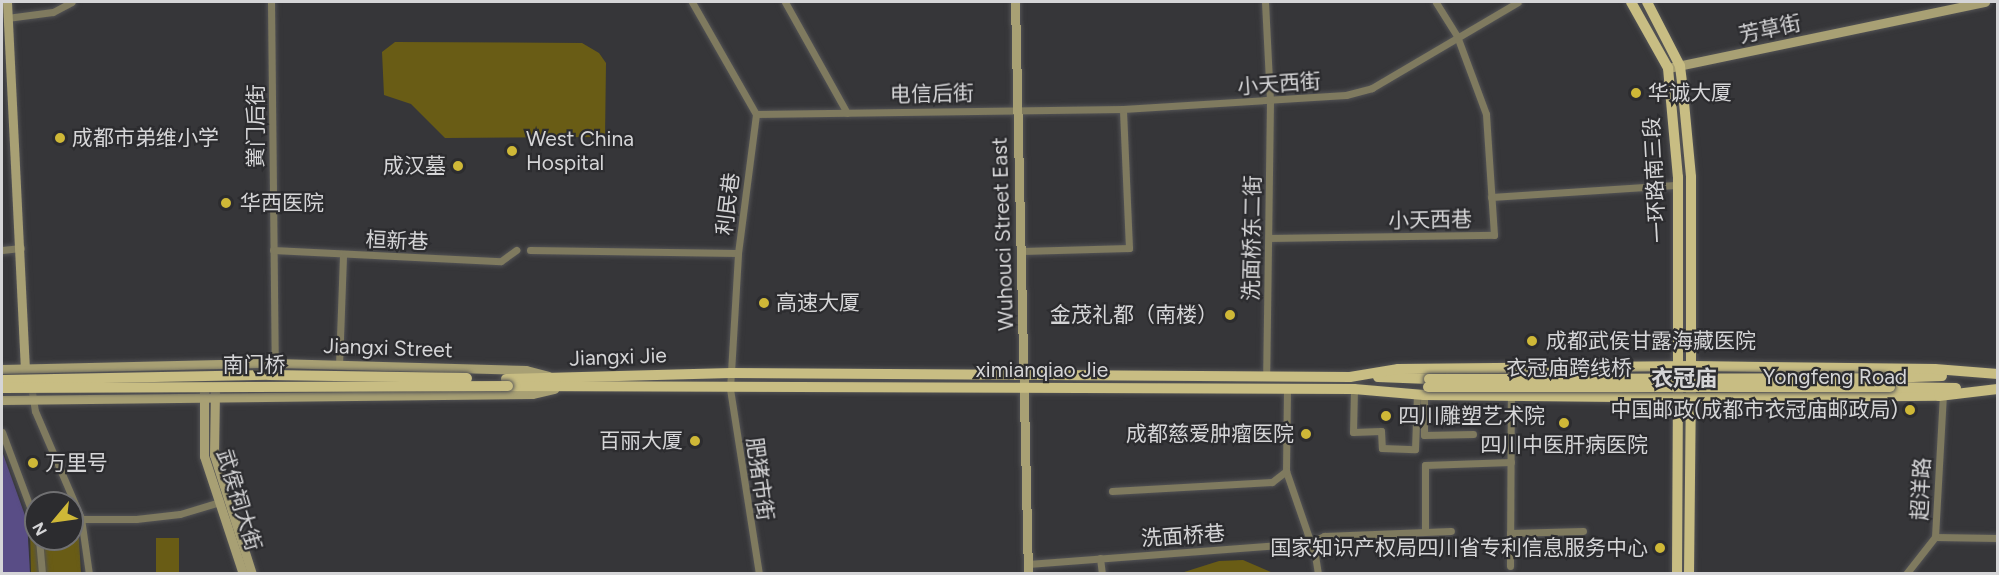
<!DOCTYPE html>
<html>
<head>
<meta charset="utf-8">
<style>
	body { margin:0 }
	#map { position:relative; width:1999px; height:575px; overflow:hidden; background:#363639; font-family:Figtree,"Noto Sans SC",sans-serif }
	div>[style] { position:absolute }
	.green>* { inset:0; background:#695c15; transform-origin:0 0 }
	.water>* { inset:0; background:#594d86 }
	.roads { filter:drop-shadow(0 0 2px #535355) drop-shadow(0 0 2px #535355) }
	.street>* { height:7px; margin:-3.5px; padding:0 3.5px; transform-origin:3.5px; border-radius:3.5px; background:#7f7a5f }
	.secondary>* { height:9px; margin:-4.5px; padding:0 4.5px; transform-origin:4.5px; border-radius:4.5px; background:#a8a074 }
	.primary>* { height:10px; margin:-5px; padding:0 5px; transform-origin:5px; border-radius:5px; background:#c8bd83 }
	.bridges { filter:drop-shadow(0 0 2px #535355) drop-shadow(0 0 2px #535355) }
	.primary-bridge>* { height:10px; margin:-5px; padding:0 5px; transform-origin:5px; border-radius:5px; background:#c8bd83 }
	.dots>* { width:16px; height:16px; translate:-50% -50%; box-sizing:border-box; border:3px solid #2c2c2f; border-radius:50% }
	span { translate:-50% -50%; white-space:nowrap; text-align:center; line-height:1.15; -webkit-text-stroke:4.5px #2c2c2f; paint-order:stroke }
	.street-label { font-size:21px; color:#d5d5d7 }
	.poi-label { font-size:21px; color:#d5d5d7 }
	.left { translate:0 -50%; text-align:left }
	.right { translate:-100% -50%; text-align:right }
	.neighbourhood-label { font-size:22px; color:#d5d5d7; font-weight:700 }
	.frame { position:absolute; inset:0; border:3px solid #d5d5d7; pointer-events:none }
	.north { position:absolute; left:24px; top:491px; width:60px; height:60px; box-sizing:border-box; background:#2c2c2f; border:2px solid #707072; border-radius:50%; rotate:241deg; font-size:16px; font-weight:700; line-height:24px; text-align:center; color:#d5d5d7 }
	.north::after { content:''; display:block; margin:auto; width:21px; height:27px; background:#cfb837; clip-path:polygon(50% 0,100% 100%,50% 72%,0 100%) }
</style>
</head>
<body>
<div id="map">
	<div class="green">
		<i style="clip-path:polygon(395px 42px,582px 43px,599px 53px,606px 63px,605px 137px,445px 138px,411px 104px,384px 95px,382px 52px)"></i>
		<i style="clip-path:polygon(72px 524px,78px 524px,81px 573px,31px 573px,30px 527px,36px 526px,36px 539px,72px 539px)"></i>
		<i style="left:156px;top:538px;width:23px;height:35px"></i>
		<i style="clip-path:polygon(1243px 560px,1273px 573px,1181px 573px,1219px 561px)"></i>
	</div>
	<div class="water">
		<i style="clip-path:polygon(2px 451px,27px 521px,30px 573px,2px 573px)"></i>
	</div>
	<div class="roads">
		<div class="street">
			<i style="left:271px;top:2px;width:366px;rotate:89.4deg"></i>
			<i style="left:692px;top:2px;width:129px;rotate:60.3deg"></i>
			<i style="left:785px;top:2px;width:127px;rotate:60.8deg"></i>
			<i style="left:1265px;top:2px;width:100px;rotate:87.1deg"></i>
			<i style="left:1270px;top:102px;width:272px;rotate:90.8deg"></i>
			<i style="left:7px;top:18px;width:46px;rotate:-7.4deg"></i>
			<i style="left:53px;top:12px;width:21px;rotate:-28deg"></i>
			<i style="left:1491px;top:197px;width:185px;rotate:-3.7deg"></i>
			<i style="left:1270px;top:238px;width:224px;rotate:-0.8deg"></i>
			<i style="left:1494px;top:235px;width:121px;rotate:-93.8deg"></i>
			<i style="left:1486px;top:114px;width:83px;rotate:-110.4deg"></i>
			<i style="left:1457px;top:36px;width:40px;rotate:-122deg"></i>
			<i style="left:2px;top:250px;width:19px;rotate:-6deg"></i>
			<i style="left:273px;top:250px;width:228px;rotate:2.8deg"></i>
			<i style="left:501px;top:261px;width:19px;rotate:-36deg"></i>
			<i style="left:530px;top:250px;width:208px;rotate:0.8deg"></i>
			<i style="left:1022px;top:251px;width:107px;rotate:-1.6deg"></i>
			<i style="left:1129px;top:248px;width:139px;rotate:-92.5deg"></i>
			<i style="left:339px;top:365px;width:110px;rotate:-87.9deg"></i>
			<i style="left:31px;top:386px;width:25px;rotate:81deg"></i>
			<i style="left:35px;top:411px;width:116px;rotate:66.7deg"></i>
			<i style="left:81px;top:518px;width:57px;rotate:81.9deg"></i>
			<i style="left:1354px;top:389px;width:43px;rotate:91.3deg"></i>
			<i style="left:1353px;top:432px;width:28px;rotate:-2deg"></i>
			<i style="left:1381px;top:431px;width:17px;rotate:87deg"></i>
			<i style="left:1382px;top:448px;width:33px;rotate:2deg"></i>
			<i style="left:1415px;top:449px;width:54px;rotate:-87.9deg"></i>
			<i style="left:1287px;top:390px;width:81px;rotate:90.7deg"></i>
			<i style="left:1286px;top:471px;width:89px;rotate:71deg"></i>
			<i style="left:1315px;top:555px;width:19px;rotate:81deg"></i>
			<i style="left:1424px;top:395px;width:40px;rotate:90deg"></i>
			<i style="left:1424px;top:435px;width:49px;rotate:-1.2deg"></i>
			<i style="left:2px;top:432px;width:97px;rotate:69.5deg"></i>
			<i style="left:1112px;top:491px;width:160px;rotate:-3.2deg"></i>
			<i style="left:1272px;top:482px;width:18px;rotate:-38deg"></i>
			<i style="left:72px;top:519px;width:64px"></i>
			<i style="left:136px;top:519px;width:44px;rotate:-6.5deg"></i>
			<i style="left:180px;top:514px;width:42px;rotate:-16.7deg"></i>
			<i style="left:1425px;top:532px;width:67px;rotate:-90deg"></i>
			<i style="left:1425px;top:465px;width:86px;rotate:-2deg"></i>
			<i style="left:1510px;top:533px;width:73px;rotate:-1.6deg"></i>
			<i style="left:1935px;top:537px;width:63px;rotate:0.9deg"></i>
			<i style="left:39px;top:539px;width:35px;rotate:85deg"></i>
			<i style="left:1100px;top:558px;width:16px;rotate:83deg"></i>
			<i style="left:1028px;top:564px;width:282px;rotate:-4.3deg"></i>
			<i style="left:1309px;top:543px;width:17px;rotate:-25deg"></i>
			<i style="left:1324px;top:536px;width:127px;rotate:-2.3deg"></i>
			<i style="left:1510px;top:566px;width:170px;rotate:-89.7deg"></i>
			<i style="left:759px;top:574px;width:187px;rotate:-98.9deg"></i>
			<i style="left:730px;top:389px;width:136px;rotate:-86.6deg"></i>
			<i style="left:738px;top:253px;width:140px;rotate:-82.6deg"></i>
			<i style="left:756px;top:114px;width:367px;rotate:-0.8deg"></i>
			<i style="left:1123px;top:109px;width:223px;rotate:-3.6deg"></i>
			<i style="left:1346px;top:95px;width:27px;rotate:-15deg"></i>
			<i style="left:1372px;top:88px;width:169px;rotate:-30.5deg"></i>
			<i style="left:1906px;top:574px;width:47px;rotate:-51.9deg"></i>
			<i style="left:1935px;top:537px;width:142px;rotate:-86.8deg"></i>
		</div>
		<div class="secondary">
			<i style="left:7px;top:2px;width:365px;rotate:87.2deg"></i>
			<i style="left:1015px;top:2px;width:572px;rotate:88.7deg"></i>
			<i style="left:1668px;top:68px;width:324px;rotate:-11.8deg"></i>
			<i style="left:2px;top:369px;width:273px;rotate:-1.3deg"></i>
			<i style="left:275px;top:363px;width:251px;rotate:1.6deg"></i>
			<i style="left:526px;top:370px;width:23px;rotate:15deg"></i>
			<i style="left:204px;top:391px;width:65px;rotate:90deg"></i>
			<i style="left:204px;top:456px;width:124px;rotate:71.7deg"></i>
			<i style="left:215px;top:391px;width:64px;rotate:90.9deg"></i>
			<i style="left:214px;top:455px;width:125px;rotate:72.3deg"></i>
			<i style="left:2px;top:400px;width:530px;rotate:-0.65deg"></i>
			<i style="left:532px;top:394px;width:23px;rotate:-13deg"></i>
		</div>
		<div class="primary">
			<i style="left:1631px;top:2px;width:76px;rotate:60.7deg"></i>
			<i style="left:1668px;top:68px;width:109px;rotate:84.8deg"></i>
			<i style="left:1678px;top:177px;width:195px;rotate:90deg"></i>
			<i style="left:1647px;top:2px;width:72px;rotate:62.7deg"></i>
			<i style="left:1680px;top:66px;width:26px;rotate:83deg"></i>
			<i style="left:1683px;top:92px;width:85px;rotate:84.6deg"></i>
			<i style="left:1691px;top:177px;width:197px;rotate:90deg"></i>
			<i style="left:1378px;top:377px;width:51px;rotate:2.2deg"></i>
			<i style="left:1884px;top:378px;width:58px;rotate:-2deg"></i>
			<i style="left:506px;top:379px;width:225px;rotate:-1.5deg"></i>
			<i style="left:731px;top:373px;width:619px;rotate:0.37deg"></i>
			<i style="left:1350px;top:377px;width:49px;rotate:-9.5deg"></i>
			<i style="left:1398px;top:369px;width:293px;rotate:-0.6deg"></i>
			<i style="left:1691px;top:366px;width:244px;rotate:0.7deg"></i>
			<i style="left:1935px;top:369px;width:63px;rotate:4.5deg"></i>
			<i style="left:508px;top:386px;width:846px;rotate:0.2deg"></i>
			<i style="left:1354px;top:389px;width:70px;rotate:4.9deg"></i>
			<i style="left:1424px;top:395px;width:267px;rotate:0.6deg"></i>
			<i style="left:1691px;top:398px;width:248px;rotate:-0.5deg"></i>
			<i style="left:1939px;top:396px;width:59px;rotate:-6.8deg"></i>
			<i style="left:1890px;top:387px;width:66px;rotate:0.9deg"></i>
			<i style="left:1677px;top:574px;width:183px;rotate:-89.7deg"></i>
			<i style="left:1689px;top:574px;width:182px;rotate:-89.4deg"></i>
		</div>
	</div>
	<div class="bridges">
		<div class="primary-bridge">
			<i style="left:1429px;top:379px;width:455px;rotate:-0.1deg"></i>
			<i style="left:2px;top:380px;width:267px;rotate:-1.1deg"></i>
			<i style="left:269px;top:375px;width:198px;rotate:0.9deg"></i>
			<i style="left:1428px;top:387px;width:462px"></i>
			<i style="left:2px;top:388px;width:506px;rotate:-0.23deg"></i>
		</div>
	</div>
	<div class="dots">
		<i style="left:1636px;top:93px;background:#cfb837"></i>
		<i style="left:60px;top:138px;background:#cfb837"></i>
		<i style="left:512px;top:151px;background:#cfb837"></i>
		<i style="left:458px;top:166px;background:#cfb837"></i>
		<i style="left:226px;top:203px;background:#cfb837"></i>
		<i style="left:764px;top:303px;background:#cfb837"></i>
		<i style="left:1230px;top:315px;background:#cfb837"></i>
		<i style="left:1532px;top:341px;background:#cfb837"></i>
		<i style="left:1910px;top:410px;background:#cfb837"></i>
		<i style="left:1386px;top:416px;background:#cfb837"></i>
		<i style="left:1564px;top:423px;background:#cfb837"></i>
		<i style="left:1306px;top:434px;background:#cfb837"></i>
		<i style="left:695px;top:441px;background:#cfb837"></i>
		<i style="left:33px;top:463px;background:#cfb837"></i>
		<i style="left:1660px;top:548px;background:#cfb837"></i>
	</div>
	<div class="street-label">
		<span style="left:1770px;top:29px;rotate:-12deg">芳草街</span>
		<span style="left:1279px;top:84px;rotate:-4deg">小天西街</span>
		<span style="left:932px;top:94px;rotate:-1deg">电信后街</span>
		<span style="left:256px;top:126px;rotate:-90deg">黉门后街</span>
		<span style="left:1655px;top:180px;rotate:-93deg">一环路南三段</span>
		<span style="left:728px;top:204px;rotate:-83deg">利民巷</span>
		<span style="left:1430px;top:220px;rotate:-1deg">小天西巷</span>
		<span style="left:1003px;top:234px;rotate:-92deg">Wuhouci Street East</span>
		<span style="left:1252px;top:238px;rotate:-89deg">洗面桥东二街</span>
		<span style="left:397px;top:241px;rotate:2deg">桓新巷</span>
		<span style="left:388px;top:348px;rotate:2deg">Jiangxi Street</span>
		<span style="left:618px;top:357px;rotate:-2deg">Jiangxi Jie</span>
		<span style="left:254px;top:365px">南门桥</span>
		<span style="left:1569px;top:368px">衣冠庙跨线桥</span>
		<span style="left:1042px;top:370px">ximianqiao Jie</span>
		<span style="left:1835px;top:377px">Yongfeng Road</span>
		<span style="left:760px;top:479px;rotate:82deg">肥猪市街</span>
		<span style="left:1921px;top:489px;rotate:-87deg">超洋路</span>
		<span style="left:239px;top:500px;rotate:73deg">武侯祠大街</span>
		<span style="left:1183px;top:536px;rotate:-4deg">洗面桥巷</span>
	</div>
	<div class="poi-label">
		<span class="left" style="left:1648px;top:93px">华诚大厦</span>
		<span class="left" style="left:72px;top:138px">成都市弟维小学</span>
		<span class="left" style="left:526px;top:151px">West China<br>Hospital</span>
		<span class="right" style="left:446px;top:166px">成汉墓</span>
		<span class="left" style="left:240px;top:203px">华西医院</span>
		<span class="left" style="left:776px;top:303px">高速大厦</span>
		<span class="right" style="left:1218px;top:315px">金茂礼都（南楼）</span>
		<span class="left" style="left:1546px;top:341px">成都武侯甘露海藏医院</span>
		<span class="right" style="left:1898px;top:410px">中国邮政(成都市衣冠庙邮政局)</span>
		<span class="left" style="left:1398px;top:416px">四川雕塑艺术院</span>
		<span class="right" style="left:1294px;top:434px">成都慈爱肿瘤医院</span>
		<span class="right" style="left:683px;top:441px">百丽大厦</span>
		<span style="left:1564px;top:445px">四川中医肝病医院</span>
		<span class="left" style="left:45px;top:463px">万里号</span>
		<span class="right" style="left:1648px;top:548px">国家知识产权局四川省专利信息服务中心</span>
	</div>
	<div class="neighbourhood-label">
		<span style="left:1684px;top:379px">衣冠庙</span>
	</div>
	<div class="frame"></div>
	<div class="north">N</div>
</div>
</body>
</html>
